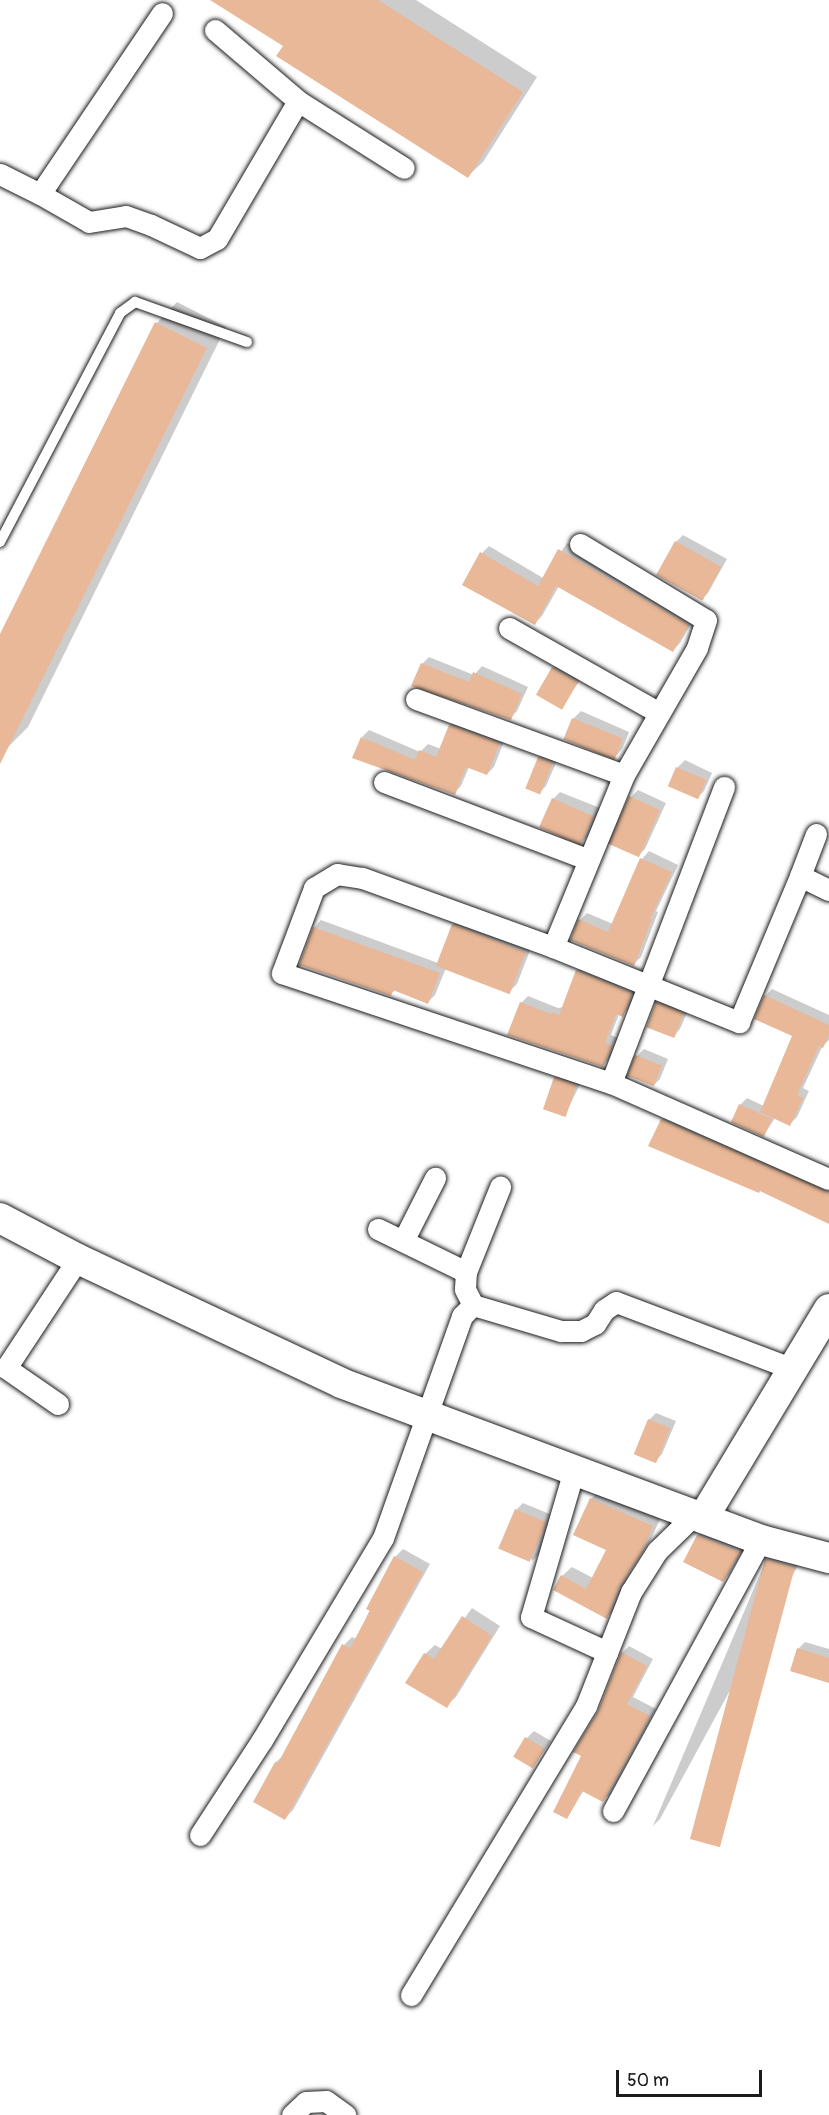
<!DOCTYPE html>
<html>
<head>
<meta charset="utf-8">
<style>
	body { margin:0 }
	#map { position:relative; width:829px; height:2115px; overflow:hidden; background:#fff; font-family:Pangolin,sans-serif }
	div>[style] { position:absolute }
	.shadow>* { inset:0; background:#0003 }
	.building>* { inset:0; background:#e8b898; transform-origin:0 0 }
	.roads { filter:drop-shadow(0 0 2px #1c1c1c) drop-shadow(0 0 2px #1c1c1c) }
	.lane>* { height:10px; margin:-5px; padding:0 5px; transform-origin:5px; border-radius:5px; background:#fff }
	.street>* { height:21px; margin:-10.5px; padding:0 10.5px; transform-origin:10.5px; border-radius:10.5px; background:#fff }
	.secondary>* { height:30px; margin:-15px; padding:0 15px; transform-origin:15px; border-radius:15px; background:#fff }
	span { translate:-50% -50%; white-space:nowrap; text-align:center; line-height:1.15; -webkit-text-stroke:4.5px #fff; paint-order:stroke }
	.scale { position:absolute; left:616px; top:2070px; width:146px; height:27px; box-sizing:border-box; border:3px solid #1c1c1c; border-top:0; padding-left:8px; font-size:18px; line-height:21px; white-space:nowrap; color:#1c1c1c; -webkit-text-stroke:4px #fff; paint-order:stroke }
</style>
</head>
<body>
<div id="map">
	<div class="shadow">
		<i style="clip-path:polygon(213px 0,416px 0,537px 77px,483px 162px,468px 176px,285px 45px)"></i>
		<i style="clip-path:polygon(177px 302px,226px 327px,28px 727px,7px 748px,0 744px,0 638px,157px 323px)"></i>
		<i style="clip-path:polygon(683px 535px,727px 559px,708px 593px,701px 600px,676px 542px)"></i>
		<i style="clip-path:polygon(567px 543px,695px 617px,680px 643px,673px 650px,559px 586px,542px 616px,535px 623px,464px 585px,482px 553px,489px 546px,543px 578px)"></i>
		<i style="clip-path:polygon(429px 657px,474px 675px,482px 666px,528px 687px,517px 711px,510px 718px,422px 664px)"></i>
		<i style="clip-path:polygon(560px 661px,584px 674px,562px 707px,553px 668px)"></i>
		<i style="clip-path:polygon(581px 711px,629px 732px,622px 749px,615px 757px,565px 738px,574px 718px)"></i>
		<i style="clip-path:polygon(457px 718px,506px 736px,494px 767px,487px 774px,469px 767px,461px 786px,454px 793px,362px 737px,369px 730px,420px 752px,428px 744px,441px 749px,450px 725px)"></i>
		<i style="clip-path:polygon(546px 751px,559px 756px,546px 786px,539px 793px,539px 758px)"></i>
		<i style="clip-path:polygon(685px 760px,712px 773px,704px 791px,697px 798px,669px 785px,678px 767px)"></i>
		<i style="clip-path:polygon(638px 790px,666px 803px,645px 849px,638px 856px,631px 797px)"></i>
		<i style="clip-path:polygon(560px 792px,600px 808px,589px 835px,582px 842px,553px 799px)"></i>
		<i style="clip-path:polygon(649px 851px,678px 865px,656px 911px,658px 912px,641px 957px,634px 964px,580px 920px,587px 913px,613px 924px,642px 859px)"></i>
		<i style="clip-path:polygon(460px 918px,532px 945px,517px 984px,510px 991px,446px 968px,435px 995px,428px 1002px,396px 989px,391px 994px,314px 928px,321px 920px,438px 963px,453px 925px)"></i>
		<i style="clip-path:polygon(584px 964px,638px 985px,629px 1008px,622px 1015px,619px 1014px,611px 1035px,618px 1038px,610px 1058px,603px 1065px,521px 1003px,528px 996px,558px 1008px,563px 1007px,577px 971px)"></i>
		<i style="clip-path:polygon(772px 989px,829px 1015px,829px 1040px,822px 1047px,803px 1088px,809px 1091px,797px 1117px,790px 1124px,775px 1118px,764px 1135px,740px 1105px,747px 1098px,764px 1106px,794px 1036px,765px 996px)"></i>
		<i style="clip-path:polygon(664px 996px,690px 1006px,680px 1029px,673px 1037px,657px 1003px)"></i>
		<i style="clip-path:polygon(644px 1049px,668px 1059px,660px 1079px,653px 1086px,637px 1056px)"></i>
		<i style="clip-path:polygon(562px 1071px,583px 1078px,568px 1109px,561px 1116px,555px 1078px)"></i>
		<i style="clip-path:polygon(669px 1112px,829px 1183px,829px 1222px,761px 1190px,662px 1120px)"></i>
		<i style="clip-path:polygon(656px 1413px,676px 1421px,662px 1454px,655px 1462px,649px 1420px)"></i>
		<i style="clip-path:polygon(601px 1489px,661px 1517px,650px 1541px,628px 1576px,616px 1608px,607px 1617px,562px 1576px,572px 1567px,593px 1578px,609px 1549px,591px 1499px)"></i>
		<i style="clip-path:polygon(523px 1503px,552px 1515px,539px 1554px,532px 1561px,516px 1510px)"></i>
		<i style="clip-path:polygon(706px 1528px,746px 1545px,730px 1573px,723px 1581px,685px 1561px,698px 1535px)"></i>
		<i style="clip-path:polygon(403px 1549px,430px 1564px,293px 1810px,285px 1818px,276px 1762px,284px 1755px,344px 1645px,352px 1637px,356px 1639px,395px 1557px)"></i>
		<i style="clip-path:polygon(774px 1553px,801px 1560px,660px 1819px,653px 1826px,766px 1560px)"></i>
		<i style="clip-path:polygon(472px 1608px,500px 1626px,456px 1697px,446px 1706px,425px 1654px,435px 1645px,442px 1649px)"></i>
		<i style="clip-path:polygon(805px 1642px,829px 1649px,829px 1679px,798px 1649px)"></i>
		<i style="clip-path:polygon(629px 1646px,653px 1659px,633px 1697px,656px 1709px,610px 1794px,603px 1800px,584px 1790px,567px 1818px,583px 1756px,622px 1653px)"></i>
		<i style="clip-path:polygon(534px 1731px,551px 1741px,533px 1767px,527px 1738px)"></i>
	</div>
	<div class="building">
		<i style="clip-path:polygon(210px 0,378px 0,523px 92px,468px 178px,276px 56px,283px 46px)"></i>
		<i style="clip-path:polygon(155px 322px,207px 348px,0 764px,0 634px)"></i>
		<i style="left:675px;top:541px;width:53px;height:39px;rotate:29deg"></i>
		<i style="clip-path:polygon(558px 549px,689px 625px,673px 652px,556px 586px,535px 625px,462px 585px,480px 552px,538px 586px)"></i>
		<i style="clip-path:polygon(421px 663px,469px 682px,473px 672px,522px 694px,511px 720px,411px 686px)"></i>
		<i style="left:552px;top:667px;width:30px;height:32px;rotate:30deg"></i>
		<i style="left:572px;top:718px;width:55px;height:23px;rotate:22deg"></i>
		<i style="clip-path:polygon(449px 725px,500px 743px,487px 775px,466px 767px,455px 795px,352px 758px,361px 737px,415px 760px,419px 750px,436px 757px)"></i>
		<i style="left:538px;top:757px;width:16px;height:34px;rotate:22deg"></i>
		<i style="left:676px;top:767px;width:33px;height:21px;rotate:23deg"></i>
		<i style="left:629px;top:796px;width:34px;height:52px;rotate:24deg"></i>
		<i style="left:552px;top:798px;width:45px;height:32px;rotate:24deg"></i>
		<i style="clip-path:polygon(640px 858px,672px 872px,650px 919px,652px 919px,634px 966px,570px 940px,578px 919px,608px 932px)"></i>
		<i style="left:452px;top:924px;width:79px;height:45px;rotate:21deg"></i>
		<i style="clip-path:polygon(313px 927px,440px 973px,428px 1004px,393px 990px,391px 996px,299px 965px)"></i>
		<i style="clip-path:polygon(576px 970px,632px 993px,623px 1017px,616px 1014px,605px 1043px,612px 1045px,603px 1067px,507px 1035px,520px 1002px,551px 1014px,552px 1012px,559px 1015px)"></i>
		<i style="clip-path:polygon(764px 995px,829px 1025px,829px 1035px,823px 1048px,819px 1046px,797px 1095px,803px 1098px,790px 1126px,760px 1112px,792px 1036px,754px 1019px)"></i>
		<i style="left:656px;top:1002px;width:30px;height:27px;rotate:21deg"></i>
		<i style="left:635px;top:1055px;width:29px;height:22px;rotate:22deg"></i>
		<i style="left:554px;top:1077px;width:24px;height:34px;rotate:19deg"></i>
		<i style="left:739px;top:1104px;width:36px;height:20px;rotate:24deg"></i>
		<i style="clip-path:polygon(661px 1119px,829px 1192px,829px 1224px,760px 1191px,759px 1193px,648px 1146px)"></i>
		<i style="left:648px;top:1419px;width:24px;height:38px;rotate:22deg"></i>
		<i style="clip-path:polygon(590px 1498px,653px 1526px,642px 1552px,619px 1587px,607px 1619px,553px 1590px,561px 1575px,586px 1589px,606px 1550px,573px 1535px)"></i>
		<i style="left:515px;top:1509px;width:34px;height:43px;rotate:23deg"></i>
		<i style="clip-path:polygon(697px 1535px,740px 1552px,723px 1582px,683px 1562px)"></i>
		<i style="clip-path:polygon(394px 1556px,423px 1572px,285px 1820px,253px 1802px,275px 1762px,278px 1763px,342px 1644px,350px 1648px,370px 1611px,366px 1609px)"></i>
		<i style="left:765px;top:1559px;width:31px;height:290px;rotate:15deg"></i>
		<i style="clip-path:polygon(462px 1616px,492px 1636px,447px 1708px,405px 1683px,424px 1653px,434px 1659px)"></i>
		<i style="clip-path:polygon(797px 1648px,829px 1658px,829px 1683px,790px 1671px)"></i>
		<i style="clip-path:polygon(621px 1652px,647px 1666px,627px 1704px,650px 1716px,603px 1802px,582px 1791px,567px 1819px,553px 1812px,581px 1756px,573px 1752px,598px 1711px)"></i>
		<i style="left:525px;top:1737px;width:23px;height:23px;rotate:31deg"></i>
	</div>
	<div class="roads">
		<div class="lane">
			<i style="left:0;top:542px;width:259px;rotate:-62.3deg"></i>
			<i style="left:120px;top:313px;width:19px;rotate:-36deg"></i>
			<i style="left:135px;top:302px;width:119px;rotate:19.7deg"></i>
		</div>
		<div class="street">
			<i style="left:215px;top:30px;width:109px;rotate:40.5deg"></i>
			<i style="left:298px;top:101px;width:125px;rotate:32.3deg"></i>
			<i style="left:0;top:174px;width:45px;rotate:26.6deg"></i>
			<i style="left:40px;top:194px;width:218px;rotate:-56deg"></i>
			<i style="left:40px;top:194px;width:56px;rotate:29.7deg"></i>
			<i style="left:89px;top:222px;width:37px;rotate:-9deg"></i>
			<i style="left:126px;top:216px;width:27px;rotate:20deg"></i>
			<i style="left:151px;top:225px;width:54px;rotate:25.1deg"></i>
			<i style="left:200px;top:248px;width:19px;rotate:-28deg"></i>
			<i style="left:217px;top:239px;width:160px;rotate:-59.6deg"></i>
			<i style="left:580px;top:544px;width:147px;rotate:31.1deg"></i>
			<i style="left:706px;top:620px;width:29px;rotate:108deg"></i>
			<i style="left:697px;top:648px;width:146px;rotate:119.9deg"></i>
			<i style="left:624px;top:775px;width:186px;rotate:112.4deg"></i>
			<i style="left:553px;top:947px;width:201px;rotate:22deg"></i>
			<i style="left:739px;top:1022px;width:158px;rotate:-67.3deg"></i>
			<i style="left:800px;top:876px;width:32px;rotate:26deg"></i>
			<i style="left:509px;top:628px;width:172px;rotate:29.5deg"></i>
			<i style="left:416px;top:699px;width:221px;rotate:20.1deg"></i>
			<i style="left:384px;top:782px;width:217px;rotate:20.8deg"></i>
			<i style="left:800px;top:876px;width:45px;rotate:-69.1deg"></i>
			<i style="left:553px;top:947px;width:203px;rotate:-160.1deg"></i>
			<i style="left:362px;top:878px;width:25px;rotate:-171deg"></i>
			<i style="left:337px;top:874px;width:27px;rotate:149deg"></i>
			<i style="left:314px;top:888px;width:91px;rotate:110.6deg"></i>
			<i style="left:282px;top:973px;width:347px;rotate:18.5deg"></i>
			<i style="left:611px;top:1083px;width:238px;rotate:23.8deg"></i>
			<i style="left:611px;top:1083px;width:317px;rotate:-69.1deg"></i>
			<i style="left:378px;top:1229px;width:98px;rotate:26deg"></i>
			<i style="left:403px;top:1241px;width:71px;rotate:-63.1deg"></i>
			<i style="left:473px;top:1305px;width:18px;rotate:-117deg"></i>
			<i style="left:465px;top:1289px;width:17px;rotate:-87deg"></i>
			<i style="left:466px;top:1272px;width:92px;rotate:-68.2deg"></i>
			<i style="left:58px;top:1404px;width:63px;rotate:-145.3deg"></i>
			<i style="left:6px;top:1368px;width:131px;rotate:-56.6deg"></i>
			<i style="left:574px;top:1470px;width:153px;rotate:106.3deg"></i>
			<i style="left:531px;top:1617px;width:84px;rotate:24.7deg"></i>
			<i style="left:613px;top:1811px;width:309px;rotate:-61.4deg"></i>
			<i style="left:200px;top:1835px;width:113px;rotate:-56.9deg"></i>
			<i style="left:262px;top:1740px;width:235px;rotate:-59.1deg"></i>
			<i style="left:383px;top:1538px;width:236px;rotate:-70.4deg"></i>
			<i style="left:462px;top:1316px;width:16px;rotate:-45deg"></i>
			<i style="left:473px;top:1305px;width:92px;rotate:16.5deg"></i>
			<i style="left:561px;top:1331px;width:20px"></i>
			<i style="left:581px;top:1331px;width:16px;rotate:-27deg"></i>
			<i style="left:595px;top:1324px;width:17px;rotate:-57deg"></i>
			<i style="left:604px;top:1310px;width:14px;rotate:-34deg"></i>
			<i style="left:616px;top:1302px;width:189px;rotate:20.7deg"></i>
			<i style="left:411px;top:1995px;width:338px;rotate:-58.8deg"></i>
			<i style="left:586px;top:1706px;width:123px;rotate:-68.5deg"></i>
			<i style="left:631px;top:1592px;width:49px;rotate:-57.6deg"></i>
			<i style="left:657px;top:1551px;width:52px;rotate:-44.2deg"></i>
			<i style="left:292px;top:2115px;width:19px;rotate:-43deg"></i>
			<i style="left:306px;top:2102px;width:20px;rotate:-3deg"></i>
			<i style="left:326px;top:2101px;width:24px;rotate:36deg"></i>
		</div>
		<div class="secondary">
			<i style="left:0;top:1218px;width:88px;rotate:27.7deg"></i>
			<i style="left:78px;top:1259px;width:291px;rotate:25.2deg"></i>
			<i style="left:341px;top:1383px;width:448px;rotate:20.5deg"></i>
			<i style="left:761px;top:1540px;width:70px;rotate:14.8deg"></i>
			<i style="left:703px;top:1518px;width:244px;rotate:-58.9deg"></i>
		</div>
	</div>
	<div class="scale">50 m</div>
</div>
</body>
</html>
